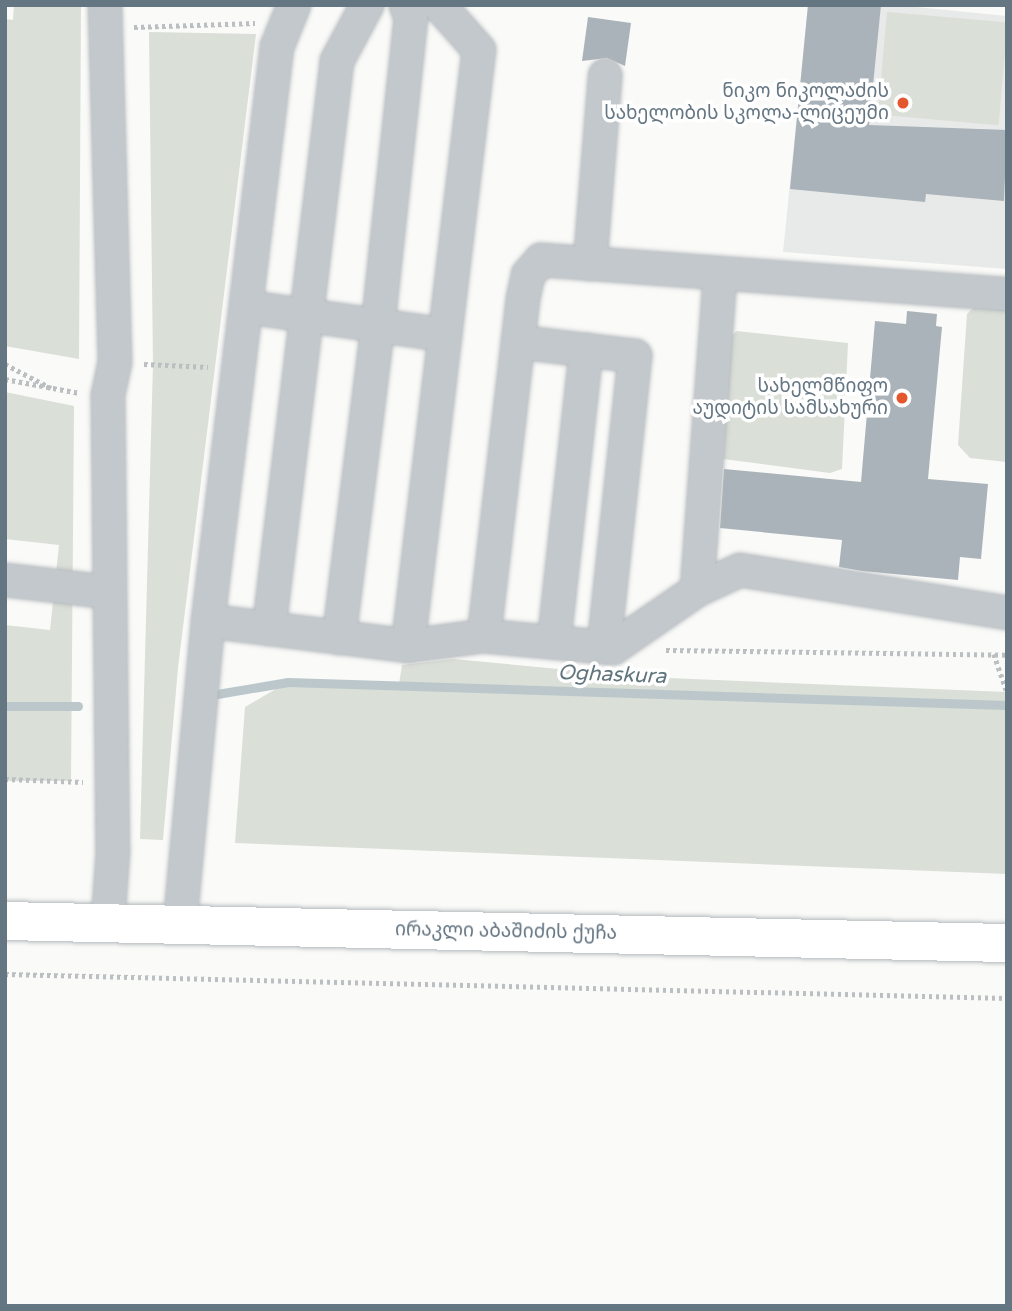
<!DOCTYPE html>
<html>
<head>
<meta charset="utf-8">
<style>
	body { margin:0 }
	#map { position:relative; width:1012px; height:1311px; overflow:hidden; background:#fafaf8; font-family:"Varela Round","Noto Sans Georgian",sans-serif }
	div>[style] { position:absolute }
	.built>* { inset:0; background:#e8e9e9 }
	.green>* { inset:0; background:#dadfd7; transform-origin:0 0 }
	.stream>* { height:9px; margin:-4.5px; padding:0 4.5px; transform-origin:4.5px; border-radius:4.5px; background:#bbc7cb }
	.building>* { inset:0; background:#aab3b9 }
	.path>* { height:4.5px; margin-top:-2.25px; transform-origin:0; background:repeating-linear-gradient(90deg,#bbbfc2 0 3.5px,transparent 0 7px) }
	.roads { filter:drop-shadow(0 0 2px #b5babe) drop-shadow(0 0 2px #b5babe) }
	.minor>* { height:32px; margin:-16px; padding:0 16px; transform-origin:16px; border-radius:16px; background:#c3c8cc }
	.major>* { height:38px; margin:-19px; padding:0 19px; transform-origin:19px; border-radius:19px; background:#fff }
	.dots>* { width:19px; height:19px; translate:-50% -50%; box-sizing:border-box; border:4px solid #fff; border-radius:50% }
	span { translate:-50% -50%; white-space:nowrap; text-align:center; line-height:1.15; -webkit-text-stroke:7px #fff; paint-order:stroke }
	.poi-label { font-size:19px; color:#657683 }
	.right { translate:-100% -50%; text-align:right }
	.street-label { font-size:19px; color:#657683 }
	.water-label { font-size:21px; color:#60757c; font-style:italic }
	.frame { position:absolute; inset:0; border:7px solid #657683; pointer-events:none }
</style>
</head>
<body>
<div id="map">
	<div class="built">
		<i style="clip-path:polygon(808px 5px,896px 5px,1007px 16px,1007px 269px,783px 252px)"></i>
	</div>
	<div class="green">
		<i style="clip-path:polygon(14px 5px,81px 5px,79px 359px,5px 346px,5px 19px,13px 20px)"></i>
		<i style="left:887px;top:12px;width:121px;height:103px;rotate:5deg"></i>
		<i style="clip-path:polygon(149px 32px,256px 34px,178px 668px,163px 840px,140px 839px,153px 364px)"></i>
		<i style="clip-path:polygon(1007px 302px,1007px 462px,970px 458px,958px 445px,967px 314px,978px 303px)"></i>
		<i style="clip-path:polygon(737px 331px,848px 343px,842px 469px,830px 473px,723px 459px,731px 336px)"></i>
		<i style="clip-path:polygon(5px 392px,74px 406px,71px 781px,5px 781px,5px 625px,50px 630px,59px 545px,5px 539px)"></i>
		<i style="clip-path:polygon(453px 659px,644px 677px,1007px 692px,1007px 874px,235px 843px,245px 707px,288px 682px,399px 684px,402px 665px)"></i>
	</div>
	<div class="stream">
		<i style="left:217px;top:694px;width:72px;rotate:-9.6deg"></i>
		<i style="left:288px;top:682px;width:719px;rotate:1.83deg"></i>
		<i style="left:5px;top:706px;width:73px"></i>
	</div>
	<div class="building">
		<i style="clip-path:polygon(808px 5px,881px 5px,869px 125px,1007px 130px,1004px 201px,926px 194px,925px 202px,790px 189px)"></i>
		<i style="clip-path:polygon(588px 17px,631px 23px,625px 66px,607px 58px,582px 61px)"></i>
		<i style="clip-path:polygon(907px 311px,937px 314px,936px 326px,942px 327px,928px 479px,988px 484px,981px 559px,960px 557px,958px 580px,862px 571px,839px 567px,842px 540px,720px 528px,724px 469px,861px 482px,875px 321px,906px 324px)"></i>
	</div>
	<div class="path">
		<i style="left:134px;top:27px;width:121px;rotate:-1.9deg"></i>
		<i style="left:5px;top:364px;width:52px;rotate:27.6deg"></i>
		<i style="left:144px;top:364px;width:64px;rotate:2.7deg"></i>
		<i style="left:5px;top:379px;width:76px;rotate:10.6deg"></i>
		<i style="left:666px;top:650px;width:341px;rotate:0.8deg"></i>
		<i style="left:994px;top:654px;width:40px;rotate:71.1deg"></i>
		<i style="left:5px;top:779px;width:78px;rotate:2.2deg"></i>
		<i style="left:5px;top:974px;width:1002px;rotate:1.37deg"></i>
	</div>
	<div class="roads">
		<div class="minor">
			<i style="left:105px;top:5px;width:357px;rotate:88.4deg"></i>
			<i style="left:115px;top:362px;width:35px;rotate:102deg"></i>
			<i style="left:108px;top:396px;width:455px;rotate:89.4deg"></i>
			<i style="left:113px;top:851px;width:72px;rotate:94deg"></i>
			<i style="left:590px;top:264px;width:189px;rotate:-85.4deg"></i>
			<i style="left:246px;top:307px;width:201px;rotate:8deg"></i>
			<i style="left:518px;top:342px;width:118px;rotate:6.8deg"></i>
			<i style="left:635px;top:356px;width:293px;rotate:96.1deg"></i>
			<i style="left:5px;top:580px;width:103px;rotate:6.7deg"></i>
			<i style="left:697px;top:590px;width:316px;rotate:-85.8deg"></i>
			<i style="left:208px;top:621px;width:202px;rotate:7.1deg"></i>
			<i style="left:408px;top:646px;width:77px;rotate:-7.5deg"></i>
			<i style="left:484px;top:636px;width:130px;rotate:5.3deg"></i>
			<i style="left:613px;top:648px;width:102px;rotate:-34.6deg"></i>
			<i style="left:697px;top:590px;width:47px;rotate:-24.9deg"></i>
			<i style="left:740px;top:570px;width:270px;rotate:9.1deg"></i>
			<i style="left:269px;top:629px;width:572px;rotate:-83.17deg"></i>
			<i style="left:337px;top:61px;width:64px;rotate:-61.8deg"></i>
			<i style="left:484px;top:636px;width:339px;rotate:-83.4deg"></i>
			<i style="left:523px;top:299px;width:25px;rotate:-78deg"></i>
			<i style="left:528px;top:275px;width:20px;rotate:-49deg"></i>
			<i style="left:541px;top:260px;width:467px;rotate:4.2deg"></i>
			<i style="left:339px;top:638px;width:314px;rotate:-82.9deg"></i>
			<i style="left:378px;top:326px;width:310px;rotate:-83.9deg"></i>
			<i style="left:411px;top:18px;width:14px;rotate:-111deg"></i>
			<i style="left:554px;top:642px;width:294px;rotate:-83.7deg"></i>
			<i style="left:408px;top:646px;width:600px;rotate:-83.21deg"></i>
			<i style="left:479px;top:50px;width:60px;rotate:-131.6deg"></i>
			<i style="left:180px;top:924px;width:304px;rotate:-84.7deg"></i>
			<i style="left:208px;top:621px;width:578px;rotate:-83.15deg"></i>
			<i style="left:277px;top:47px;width:45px;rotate:-68deg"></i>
		</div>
		<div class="major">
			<i style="left:5px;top:921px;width:1002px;rotate:1.26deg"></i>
		</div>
	</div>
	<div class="dots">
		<i style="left:903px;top:103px;background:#e4572e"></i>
		<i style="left:902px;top:398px;background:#e4572e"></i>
	</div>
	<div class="poi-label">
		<span class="right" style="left:889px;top:103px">ნიკო ნიკოლაძის<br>სახელობის სკოლა-ლიცეუმი</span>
		<span class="right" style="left:888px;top:398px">სახელმწიფო<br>აუდიტის სამსახური</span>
	</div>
	<div class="street-label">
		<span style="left:506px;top:932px;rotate:1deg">ირაკლი აბაშიძის ქუჩა</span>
	</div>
	<div class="water-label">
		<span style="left:612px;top:675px;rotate:2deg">Oghaskura</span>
	</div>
	<div class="frame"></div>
</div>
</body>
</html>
